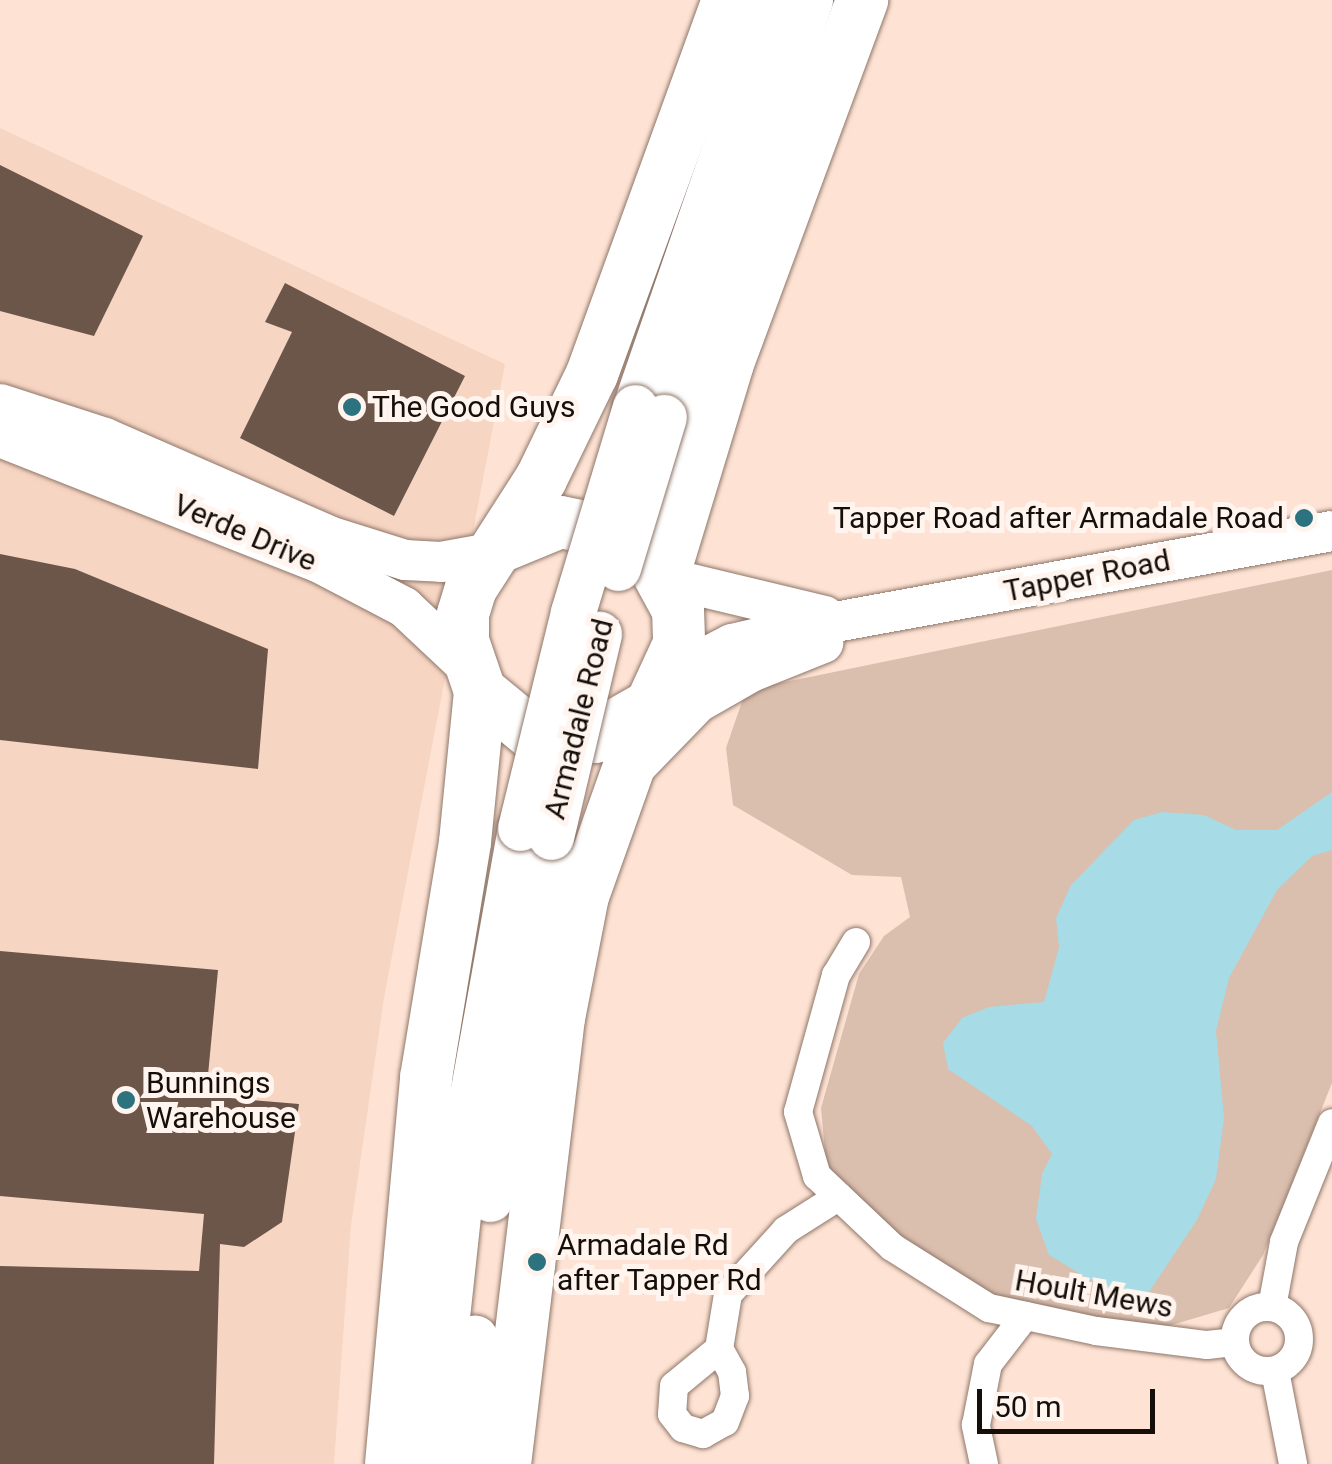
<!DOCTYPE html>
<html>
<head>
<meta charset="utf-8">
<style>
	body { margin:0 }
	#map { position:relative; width:1332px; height:1464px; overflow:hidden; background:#fee3d4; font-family:Roboto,sans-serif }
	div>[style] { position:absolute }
	.built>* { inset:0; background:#f7d5c3 }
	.green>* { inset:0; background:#dabeae }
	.water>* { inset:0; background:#a7dbe6 }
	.building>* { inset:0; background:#6c5549 }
	.roads { filter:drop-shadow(0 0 2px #8e7669) drop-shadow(0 0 2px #8e7669) }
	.street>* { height:28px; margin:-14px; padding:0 14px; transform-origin:14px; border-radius:14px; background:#fff }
	.street>.ring { margin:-14px; padding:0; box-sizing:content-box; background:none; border:28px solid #fff; border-radius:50% }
	.secondary>* { height:40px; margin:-20px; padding:0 20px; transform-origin:20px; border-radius:20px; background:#fff }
	.primary>* { height:45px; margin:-22.5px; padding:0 22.5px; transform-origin:22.5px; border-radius:22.5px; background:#fff }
	.highway>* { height:52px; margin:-26px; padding:0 26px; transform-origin:26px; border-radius:26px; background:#fff }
	.bridges { filter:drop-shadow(0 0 2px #8e7669) drop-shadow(0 0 2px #8e7669) }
	.primary-bridge>* { height:45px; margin:-22.5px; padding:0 22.5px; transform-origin:22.5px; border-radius:22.5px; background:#fff }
	.dots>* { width:28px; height:28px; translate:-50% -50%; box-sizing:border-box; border:5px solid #fff4ee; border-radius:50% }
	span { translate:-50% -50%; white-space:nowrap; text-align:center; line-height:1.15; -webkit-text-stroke:10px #fff4ee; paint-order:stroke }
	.poi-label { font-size:30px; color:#160e09 }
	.left { translate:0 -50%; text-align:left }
	.right { translate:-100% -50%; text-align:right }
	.street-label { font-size:30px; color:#160e09 }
	.scale { position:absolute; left:977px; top:1389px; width:178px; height:45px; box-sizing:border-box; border:5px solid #160e09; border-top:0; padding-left:12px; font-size:30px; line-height:35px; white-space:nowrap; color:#160e09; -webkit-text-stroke:8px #fff4ee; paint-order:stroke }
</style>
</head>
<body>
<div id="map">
	<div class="built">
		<i style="clip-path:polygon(0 128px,505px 364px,384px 998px,351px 1226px,334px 1464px,0 1464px)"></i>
	</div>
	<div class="green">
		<i style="clip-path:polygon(1332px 570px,1332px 1083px,1263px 1255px,1229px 1308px,1165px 1327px,1030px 1312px,943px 1270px,857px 1207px,826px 1163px,821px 1108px,859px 974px,884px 936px,910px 917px,901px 877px,852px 875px,733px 805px,726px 748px,746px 690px)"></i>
	</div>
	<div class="water">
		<i style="clip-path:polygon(1332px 792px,1332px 850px,1312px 856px,1277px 890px,1229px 978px,1216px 1031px,1224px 1118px,1216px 1179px,1197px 1220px,1145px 1298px,1115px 1295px,1049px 1255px,1036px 1219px,1042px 1174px,1052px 1154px,1032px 1126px,948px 1069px,943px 1043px,962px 1018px,989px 1007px,1044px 1002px,1059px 947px,1056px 918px,1071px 885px,1134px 820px,1162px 812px,1204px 815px,1236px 830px,1277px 830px)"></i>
	</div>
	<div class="building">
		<i style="clip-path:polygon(0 165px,143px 236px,94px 336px,0 311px)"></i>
		<i style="clip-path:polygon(285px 283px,465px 376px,394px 516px,240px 438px,292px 332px,265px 322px)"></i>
		<i style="clip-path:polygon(0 554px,75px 569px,268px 649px,258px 769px,0 740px)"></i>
		<i style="clip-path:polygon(0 951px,218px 970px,206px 1096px,299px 1104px,282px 1222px,244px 1247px,220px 1244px,214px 1464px,0 1464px,0 1266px,199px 1271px,204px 1214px,0 1196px)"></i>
	</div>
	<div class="roads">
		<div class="street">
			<i style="left:856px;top:942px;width:39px;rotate:121deg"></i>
			<i style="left:836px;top:975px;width:142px;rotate:105.5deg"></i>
			<i style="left:798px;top:1112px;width:67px;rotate:73.5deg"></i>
			<i style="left:817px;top:1176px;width:103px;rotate:43.4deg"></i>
			<i style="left:892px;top:1247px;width:115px;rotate:32.2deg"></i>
			<i style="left:989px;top:1308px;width:109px;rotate:12.1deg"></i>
			<i style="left:1096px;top:1331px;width:112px;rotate:7.2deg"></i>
			<i style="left:1207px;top:1345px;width:27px;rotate:-6deg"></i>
			<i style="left:1272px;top:1307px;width:66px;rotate:-79.5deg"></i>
			<i style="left:1284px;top:1242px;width:128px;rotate:-68deg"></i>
			<i class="ring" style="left:1235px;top:1307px;width:36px;height:36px"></i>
			<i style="left:719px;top:1349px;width:58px;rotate:140.6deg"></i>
			<i style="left:674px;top:1386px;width:28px;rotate:94deg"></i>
			<i style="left:672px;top:1414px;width:18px;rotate:52deg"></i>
			<i style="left:683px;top:1428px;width:21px;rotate:17deg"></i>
			<i style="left:703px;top:1434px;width:25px;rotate:-29deg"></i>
			<i style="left:725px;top:1422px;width:28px;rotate:-69deg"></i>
			<i style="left:735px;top:1396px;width:24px;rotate:-97deg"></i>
			<i style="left:732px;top:1372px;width:26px;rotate:-119deg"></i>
			<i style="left:719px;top:1349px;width:56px;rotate:-80.7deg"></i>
			<i style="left:728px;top:1294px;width:86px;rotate:-47.8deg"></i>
			<i style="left:786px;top:1230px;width:62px;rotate:-32.4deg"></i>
			<i style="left:1275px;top:1371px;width:95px;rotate:79deg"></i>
			<i style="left:984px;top:1464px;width:40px;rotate:-102deg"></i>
			<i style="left:976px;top:1425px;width:62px;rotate:-78.9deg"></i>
			<i style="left:988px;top:1364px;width:61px;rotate:-52.4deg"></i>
		</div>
		<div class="secondary">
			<i style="left:0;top:404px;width:110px;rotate:17.9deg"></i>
			<i style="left:105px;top:438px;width:244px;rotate:23.6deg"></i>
			<i style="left:329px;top:536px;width:80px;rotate:17.5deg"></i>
			<i style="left:405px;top:560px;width:36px;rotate:3deg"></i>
			<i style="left:441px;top:562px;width:56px;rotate:-10.3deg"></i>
			<i style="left:0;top:437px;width:342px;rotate:21.5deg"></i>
			<i style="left:318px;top:562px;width:97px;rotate:27.6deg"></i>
			<i style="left:404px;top:607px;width:88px;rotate:43.2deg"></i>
			<i style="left:666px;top:578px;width:163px;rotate:13.5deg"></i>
			<i style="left:670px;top:676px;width:70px;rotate:-27.3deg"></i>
			<i style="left:732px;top:644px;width:67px;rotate:-13deg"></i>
			<i style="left:797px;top:629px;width:544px;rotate:-10.38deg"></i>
			<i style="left:637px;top:765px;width:86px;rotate:-45.9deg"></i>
			<i style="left:697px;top:703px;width:62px;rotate:-29.9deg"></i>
			<i style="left:751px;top:672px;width:78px;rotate:-21.9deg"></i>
		</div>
		<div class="primary">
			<i style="left:635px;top:407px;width:431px;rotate:-70.9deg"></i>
			<i style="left:664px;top:417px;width:442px;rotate:-70.7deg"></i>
			<i style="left:490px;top:1199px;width:367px;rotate:-80.4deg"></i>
			<i style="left:431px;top:1464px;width:360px;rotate:-83.8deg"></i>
			<i style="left:470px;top:1106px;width:282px;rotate:-79.8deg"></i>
			<i style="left:463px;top:1464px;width:127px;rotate:-84.6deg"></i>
		</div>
		<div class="highway">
			<i style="left:502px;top:546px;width:63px;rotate:-22.5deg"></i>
			<i style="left:560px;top:522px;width:63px;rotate:11deg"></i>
			<i style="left:622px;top:534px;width:31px;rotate:37deg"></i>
			<i style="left:647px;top:553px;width:65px;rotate:61.5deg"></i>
			<i style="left:678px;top:610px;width:34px;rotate:88deg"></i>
			<i style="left:679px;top:644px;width:67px;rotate:114.7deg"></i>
			<i style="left:651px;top:705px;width:64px;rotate:150.3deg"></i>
			<i style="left:595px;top:737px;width:65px;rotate:-175.6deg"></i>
			<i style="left:530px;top:732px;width:65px;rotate:-140.6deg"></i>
			<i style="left:480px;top:691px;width:53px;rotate:-108.8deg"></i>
			<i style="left:463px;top:641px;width:27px;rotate:-90deg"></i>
			<i style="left:463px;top:614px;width:27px;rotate:-73deg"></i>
			<i style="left:471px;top:588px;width:130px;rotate:-57.3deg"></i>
			<i style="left:541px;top:479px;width:117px;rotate:-64.1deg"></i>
			<i style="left:592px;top:374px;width:398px;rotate:-70deg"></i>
			<i style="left:664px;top:574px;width:220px;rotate:-73.1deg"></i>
			<i style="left:728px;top:363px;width:387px;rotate:-69.7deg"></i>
			<i style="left:391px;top:1464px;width:388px;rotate:-84.8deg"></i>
			<i style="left:426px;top:1078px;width:239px;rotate:-80.6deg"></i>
			<i style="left:465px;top:842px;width:152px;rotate:-84.3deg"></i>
			<i style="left:505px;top:1464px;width:449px;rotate:-83.1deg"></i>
			<i style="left:559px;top:1018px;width:124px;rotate:-78.9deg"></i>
			<i style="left:583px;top:896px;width:203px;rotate:-70.4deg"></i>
		</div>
	</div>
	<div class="bridges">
		<div class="primary-bridge">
			<i style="left:618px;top:568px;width:158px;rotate:-73.1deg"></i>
			<i style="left:520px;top:828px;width:222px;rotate:-76.2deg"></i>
			<i style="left:573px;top:612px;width:214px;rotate:-73.2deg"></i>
			<i style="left:551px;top:837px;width:209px;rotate:-76.7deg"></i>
		</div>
	</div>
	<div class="dots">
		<i style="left:352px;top:407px;background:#2c727f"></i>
		<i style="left:1304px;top:518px;background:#2c727f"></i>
		<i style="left:126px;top:1100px;background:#2c727f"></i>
		<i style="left:537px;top:1262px;background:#2c727f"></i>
	</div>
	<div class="poi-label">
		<span class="left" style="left:372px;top:407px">The Good Guys</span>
		<span class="right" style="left:1284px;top:518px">Tapper Road after Armadale Road</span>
		<span class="left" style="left:146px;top:1100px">Bunnings<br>Warehouse</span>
		<span class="left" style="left:557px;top:1262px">Armadale Rd<br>after Tapper Rd</span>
	</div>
	<div class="street-label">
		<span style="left:245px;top:533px;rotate:23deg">Verde Drive</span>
		<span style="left:1087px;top:576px;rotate:-11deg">Tapper Road</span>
		<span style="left:579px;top:719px;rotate:-76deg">Armadale Road</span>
		<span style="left:1094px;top:1294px;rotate:10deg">Hoult Mews</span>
	</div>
	<div class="scale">50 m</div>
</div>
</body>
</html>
